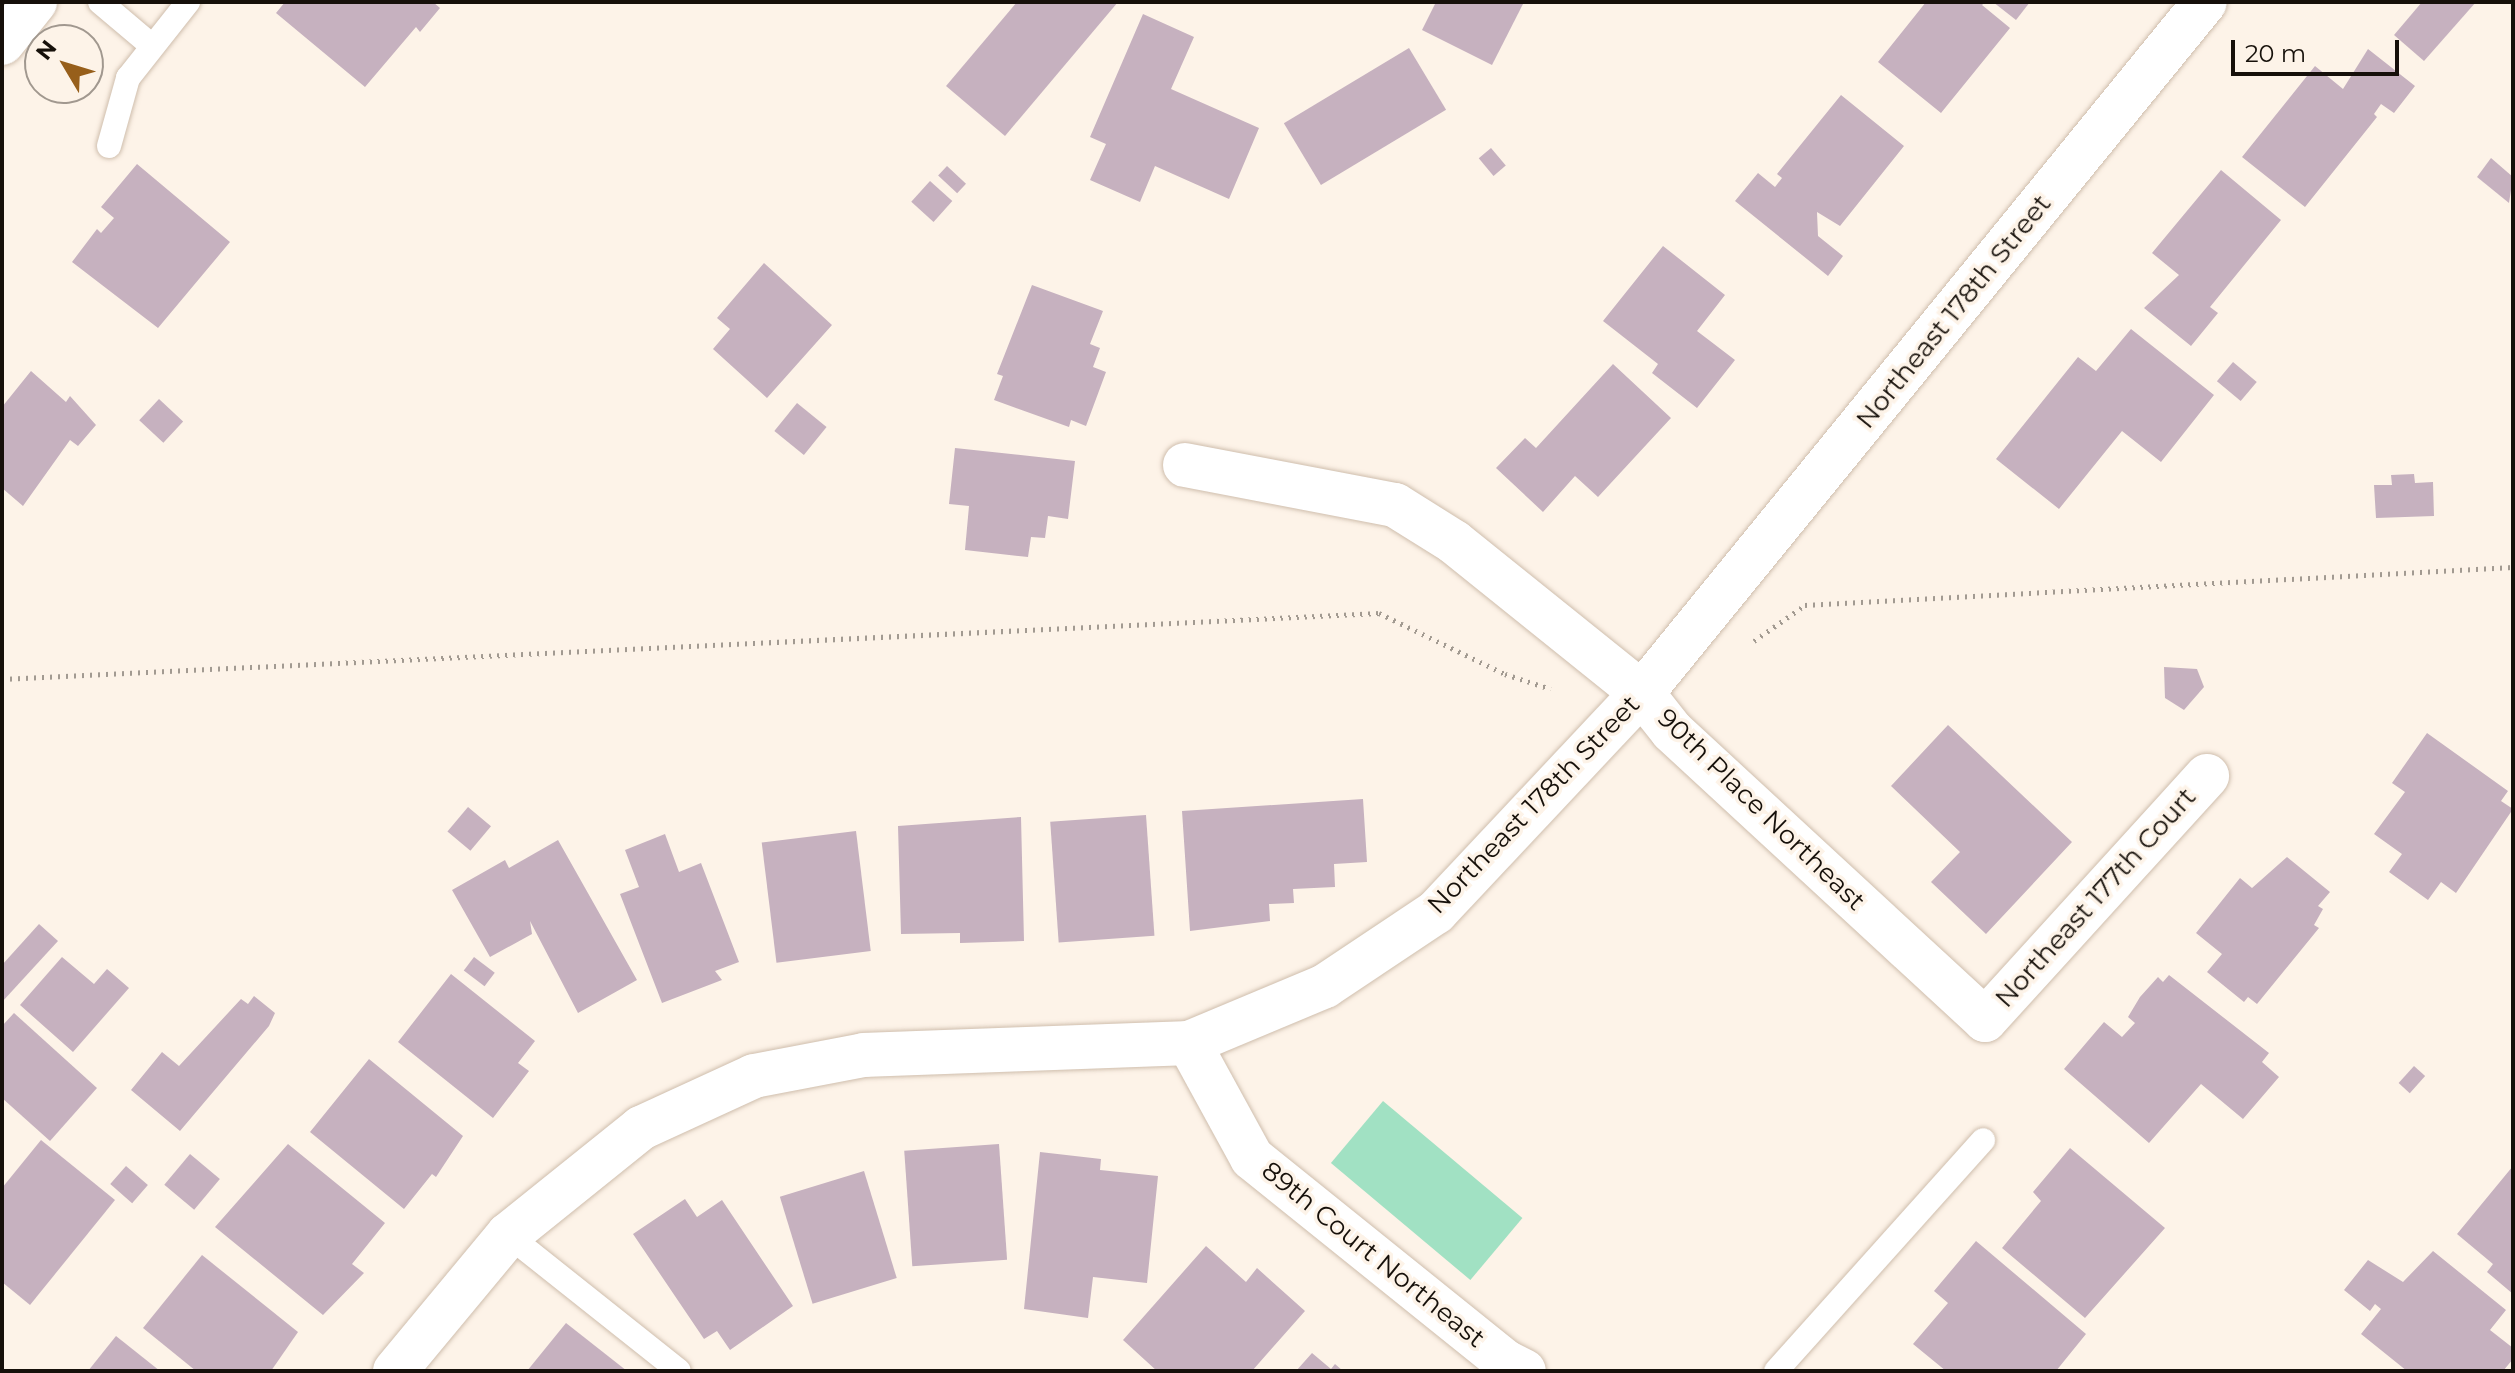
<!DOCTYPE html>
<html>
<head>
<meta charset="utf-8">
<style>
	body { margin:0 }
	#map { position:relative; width:2515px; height:1373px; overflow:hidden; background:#fdf3e8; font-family:Montserrat,sans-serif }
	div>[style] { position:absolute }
	.green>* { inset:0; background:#a1e1c3; transform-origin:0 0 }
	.building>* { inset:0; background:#c6b1bf; transform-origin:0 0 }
	.path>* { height:5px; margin-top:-2.5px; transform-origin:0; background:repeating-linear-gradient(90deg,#a29a91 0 2px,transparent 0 8px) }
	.roads { filter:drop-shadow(0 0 2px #cfbead) drop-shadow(0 0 2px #cfbead) }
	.service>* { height:24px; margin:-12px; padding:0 12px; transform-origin:12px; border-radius:12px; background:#fff }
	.minor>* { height:44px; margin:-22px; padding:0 22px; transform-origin:22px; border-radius:22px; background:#fff }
	.tertiary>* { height:44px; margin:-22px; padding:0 22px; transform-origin:22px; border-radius:22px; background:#fff }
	span { translate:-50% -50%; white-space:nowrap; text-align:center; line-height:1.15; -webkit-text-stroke:7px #fdf3e8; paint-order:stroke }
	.street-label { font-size:26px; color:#16100a }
	.frame { position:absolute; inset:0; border:4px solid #16100a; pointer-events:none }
	.north { position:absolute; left:24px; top:24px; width:80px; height:80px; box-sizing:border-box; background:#fdf3e8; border:2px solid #a1988f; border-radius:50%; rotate:308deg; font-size:22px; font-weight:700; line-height:32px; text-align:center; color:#16100a }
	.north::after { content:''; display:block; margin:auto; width:28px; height:36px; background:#975f1b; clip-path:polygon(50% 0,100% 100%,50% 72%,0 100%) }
	.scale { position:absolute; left:2231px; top:40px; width:168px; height:36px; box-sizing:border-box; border:4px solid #16100a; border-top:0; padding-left:10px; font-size:24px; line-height:28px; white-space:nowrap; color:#16100a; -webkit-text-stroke:6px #fdf3e8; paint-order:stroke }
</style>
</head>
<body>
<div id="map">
	<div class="green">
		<i style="left:1383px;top:1101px;width:182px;height:81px;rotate:40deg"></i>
	</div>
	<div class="building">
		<i style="clip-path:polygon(285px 2px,433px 2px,440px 8px,420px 32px,416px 27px,365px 87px,276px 13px)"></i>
		<i style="clip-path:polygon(1017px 2px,1118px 2px,1005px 136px,946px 86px)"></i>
		<i style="clip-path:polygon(1436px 2px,1524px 2px,1492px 65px,1422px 30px)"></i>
		<i style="clip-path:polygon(1926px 2px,1985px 2px,1982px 5px,2010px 28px,1941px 113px,1878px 62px)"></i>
		<i style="clip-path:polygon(1993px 2px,2030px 2px,2016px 20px)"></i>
		<i style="clip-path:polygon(2422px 2px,2476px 2px,2424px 61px,2394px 35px)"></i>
		<i style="clip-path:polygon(1143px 14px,1194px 37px,1171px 89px,1259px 128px,1229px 199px,1155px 166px,1140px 202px,1090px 180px,1106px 144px,1090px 137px)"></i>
		<i style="left:1409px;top:48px;width:72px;height:146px;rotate:59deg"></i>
		<i style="clip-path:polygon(2368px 49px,2415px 86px,2394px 113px,2381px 104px,2374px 114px,2377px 117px,2305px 207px,2242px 157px,2315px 66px,2343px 89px)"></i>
		<i style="clip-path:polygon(1841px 95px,1904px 146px,1840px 226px,1817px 212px,1818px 236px,1843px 256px,1828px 276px,1735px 201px,1758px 173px,1775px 187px,1782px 178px,1777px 174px)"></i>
		<i style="left:1491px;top:148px;width:23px;height:16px;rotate:50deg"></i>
		<i style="clip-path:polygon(2491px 158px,2513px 177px,2509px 203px,2477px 177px)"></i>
		<i style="clip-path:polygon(137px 164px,230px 242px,158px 328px,72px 262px,97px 229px,101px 233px,114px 218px,101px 207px)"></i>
		<i style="left:947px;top:166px;width:26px;height:13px;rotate:43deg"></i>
		<i style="clip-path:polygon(2221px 170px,2281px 220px,2210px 307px,2218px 313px,2191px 346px,2144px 308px,2179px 275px,2152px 253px)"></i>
		<i style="left:930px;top:181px;width:30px;height:28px;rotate:42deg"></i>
		<i style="clip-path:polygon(1663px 246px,1725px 295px,1697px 331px,1735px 360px,1697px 408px,1652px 373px,1658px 364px,1603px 321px)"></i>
		<i style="clip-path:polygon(764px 263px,832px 325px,767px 398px,713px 349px,730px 329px,717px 318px)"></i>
		<i style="clip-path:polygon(1032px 285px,1103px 311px,1090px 344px,1100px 348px,1093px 367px,1106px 372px,1086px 426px,1071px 420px,1069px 427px,994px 400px,1003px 376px,997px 374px)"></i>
		<i style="clip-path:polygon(2131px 329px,2214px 395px,2161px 462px,2122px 431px,2059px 509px,1996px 459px,2078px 357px,2096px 371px)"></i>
		<i style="left:2233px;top:362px;width:31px;height:25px;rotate:40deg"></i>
		<i style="clip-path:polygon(1613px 364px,1671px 418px,1598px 497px,1575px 476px,1543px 512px,1496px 468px,1525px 438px,1536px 448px)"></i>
		<i style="clip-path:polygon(31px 371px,66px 402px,70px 396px,96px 425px,78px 446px,70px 440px,23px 506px,2px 488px,2px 407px)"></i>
		<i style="left:159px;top:399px;width:33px;height:29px;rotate:43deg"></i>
		<i style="left:797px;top:403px;width:38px;height:36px;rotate:39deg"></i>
		<i style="clip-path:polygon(955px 448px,1075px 461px,1068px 519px,1048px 516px,1045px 538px,1031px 537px,1028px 557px,965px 550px,969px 506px,949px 504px)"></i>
		<i style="clip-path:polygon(2414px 474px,2415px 483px,2433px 482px,2434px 516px,2376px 518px,2374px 485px,2392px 485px,2391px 475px)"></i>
		<i style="clip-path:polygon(2164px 667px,2197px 669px,2204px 687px,2184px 710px,2165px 698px)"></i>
		<i style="clip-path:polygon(1948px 725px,2072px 842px,1986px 934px,1931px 882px,1960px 852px,1891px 786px)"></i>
		<i style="clip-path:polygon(2427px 733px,2508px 791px,2501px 801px,2513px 809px,2456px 893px,2441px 882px,2428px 900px,2389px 872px,2402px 854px,2374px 834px,2405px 792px,2392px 783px)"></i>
		<i style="clip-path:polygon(1363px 799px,1367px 862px,1334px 864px,1335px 887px,1293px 889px,1294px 903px,1269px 904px,1270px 921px,1190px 931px,1182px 811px)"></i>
		<i style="left:468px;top:807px;width:30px;height:32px;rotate:40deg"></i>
		<i style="left:1146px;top:815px;width:121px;height:96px;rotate:86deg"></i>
		<i style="clip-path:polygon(1021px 817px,1024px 941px,960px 943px,960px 933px,901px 934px,898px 826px)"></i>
		<i style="left:856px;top:831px;width:121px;height:95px;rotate:83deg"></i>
		<i style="clip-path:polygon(665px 834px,679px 872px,701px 863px,739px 962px,715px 971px,722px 980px,662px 1003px,620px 894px,639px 887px,625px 850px)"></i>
		<i style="clip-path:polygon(558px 840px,637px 980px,578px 1013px,530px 921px,532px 934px,490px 957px,452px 890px,505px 860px,509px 868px)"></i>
		<i style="clip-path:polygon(2287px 857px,2330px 892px,2318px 906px,2323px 909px,2314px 925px,2319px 928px,2257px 1004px,2248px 997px,2244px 1002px,2207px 972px,2222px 954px,2196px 933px,2240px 878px,2252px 888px)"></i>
		<i style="clip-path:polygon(39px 924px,58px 941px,2px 1002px,2px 965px)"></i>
		<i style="clip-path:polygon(62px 957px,94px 984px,107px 969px,129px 988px,73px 1052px,20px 1005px)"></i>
		<i style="left:474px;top:957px;width:26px;height:17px;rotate:37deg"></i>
		<i style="clip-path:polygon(451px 974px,535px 1041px,518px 1063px,529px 1071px,493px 1118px,398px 1042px)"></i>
		<i style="clip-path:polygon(2169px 975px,2269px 1053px,2262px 1062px,2279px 1077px,2243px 1119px,2201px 1084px,2149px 1143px,2064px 1069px,2104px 1022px,2122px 1037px,2135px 1023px,2128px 1017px,2140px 997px,2158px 977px,2163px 982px)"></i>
		<i style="clip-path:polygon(254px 996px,275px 1013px,269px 1026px,180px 1131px,131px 1090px,162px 1052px,179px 1066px,241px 999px,248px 1004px)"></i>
		<i style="clip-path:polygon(14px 1013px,97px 1088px,50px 1141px,2px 1098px,2px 1026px)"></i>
		<i style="clip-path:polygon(369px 1059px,463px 1136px,436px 1177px,432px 1174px,404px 1209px,310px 1132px)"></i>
		<i style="left:2414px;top:1066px;width:15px;height:23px;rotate:42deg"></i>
		<i style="clip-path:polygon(41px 1140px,115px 1200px,30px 1305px,2px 1282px,2px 1188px)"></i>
		<i style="clip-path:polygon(288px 1144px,385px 1223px,352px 1264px,364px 1273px,323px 1315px,215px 1227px)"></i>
		<i style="left:999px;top:1144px;width:116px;height:95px;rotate:86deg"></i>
		<i style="clip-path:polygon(2070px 1148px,2165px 1228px,2085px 1318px,2002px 1248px,2041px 1201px,2033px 1192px)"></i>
		<i style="clip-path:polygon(1040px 1152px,1101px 1159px,1100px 1170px,1158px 1176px,1147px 1283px,1093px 1277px,1088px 1318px,1024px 1309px)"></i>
		<i style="left:190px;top:1154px;width:39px;height:40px;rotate:40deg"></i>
		<i style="left:126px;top:1166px;width:29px;height:24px;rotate:41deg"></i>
		<i style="clip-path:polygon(2513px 1166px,2513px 1294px,2487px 1272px,2493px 1264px,2457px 1234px)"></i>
		<i style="left:864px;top:1171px;width:112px;height:88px;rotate:73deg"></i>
		<i style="clip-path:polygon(685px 1199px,697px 1217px,722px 1200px,793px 1306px,730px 1350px,717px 1331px,704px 1339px,633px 1234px)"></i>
		<i style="clip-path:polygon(1976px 1241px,2086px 1334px,2056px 1371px,1946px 1371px,1913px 1344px,1948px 1303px,1934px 1291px)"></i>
		<i style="clip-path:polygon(1206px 1246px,1246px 1282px,1257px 1268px,1305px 1311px,1252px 1371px,1157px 1371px,1123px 1340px)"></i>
		<i style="clip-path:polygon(2433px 1251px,2506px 1310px,2490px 1330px,2513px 1348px,2513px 1359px,2503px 1371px,2407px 1371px,2361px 1334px,2381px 1309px,2375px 1304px,2370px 1311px,2344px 1290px,2368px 1260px,2403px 1282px)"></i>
		<i style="clip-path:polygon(202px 1255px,298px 1332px,271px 1371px,196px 1371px,143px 1328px)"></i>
		<i style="clip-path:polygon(566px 1323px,627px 1371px,527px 1371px)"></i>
		<i style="clip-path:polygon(116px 1336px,160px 1371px,88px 1371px)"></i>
		<i style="clip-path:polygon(1312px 1353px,1331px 1369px,1335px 1364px,1343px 1371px,1296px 1371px)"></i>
	</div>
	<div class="path">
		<i style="left:1754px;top:641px;width:62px;rotate:-35.2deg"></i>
		<i style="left:1805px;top:605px;width:709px;rotate:-3.07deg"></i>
		<i style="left:2px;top:679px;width:1379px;rotate:-2.74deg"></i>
		<i style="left:1379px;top:613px;width:140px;rotate:25.8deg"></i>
		<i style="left:1505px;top:674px;width:48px;rotate:18.1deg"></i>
	</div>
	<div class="roads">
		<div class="service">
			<i style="left:100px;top:2px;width:68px;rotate:40.2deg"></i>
			<i style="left:109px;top:146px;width:71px;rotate:-74.4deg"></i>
			<i style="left:128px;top:78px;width:97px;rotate:-51.7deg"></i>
			<i style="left:508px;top:1235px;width:218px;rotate:38.5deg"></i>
			<i style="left:1776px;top:1371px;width:310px;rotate:-48.1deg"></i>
		</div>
		<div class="minor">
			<i style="left:1185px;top:465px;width:214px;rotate:10.8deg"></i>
			<i style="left:1395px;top:505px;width:70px;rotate:32.1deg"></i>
			<i style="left:1454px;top:542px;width:241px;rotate:38.8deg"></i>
			<i style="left:1642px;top:693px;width:48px;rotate:51.7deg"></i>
			<i style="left:1672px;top:731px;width:426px;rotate:42.7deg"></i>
			<i style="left:1985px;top:1020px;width:330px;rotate:-47.7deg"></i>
			<i style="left:1189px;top:1043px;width:131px;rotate:61.3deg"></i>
			<i style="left:1252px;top:1158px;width:326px;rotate:38.8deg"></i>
			<i style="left:1506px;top:1362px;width:20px;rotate:27deg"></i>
			<i style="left:395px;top:1371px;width:177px;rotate:-50.3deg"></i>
			<i style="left:508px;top:1235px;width:171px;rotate:-38.8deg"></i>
			<i style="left:641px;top:1128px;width:124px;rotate:-24.7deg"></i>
			<i style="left:754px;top:1076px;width:112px;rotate:-10.8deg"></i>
			<i style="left:864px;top:1055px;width:325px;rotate:-2.1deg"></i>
			<i style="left:1189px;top:1043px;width:147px;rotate:-22.7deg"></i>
			<i style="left:1325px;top:986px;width:133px;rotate:-33.7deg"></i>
			<i style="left:1436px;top:912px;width:301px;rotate:-46.8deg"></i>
			<i style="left:1642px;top:693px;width:891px;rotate:-50.83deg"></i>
		</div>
		<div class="tertiary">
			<i style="left:2px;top:43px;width:53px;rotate:-51.2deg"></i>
		</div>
	</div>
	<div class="street-label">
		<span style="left:1954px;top:312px;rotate:-51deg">Northeast 178th Street</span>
		<span style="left:1534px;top:805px;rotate:-46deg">Northeast 178th Street</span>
		<span style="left:1761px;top:810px;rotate:44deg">90th Place Northeast</span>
		<span style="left:2096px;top:898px;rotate:-48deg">Northeast 177th Court</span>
		<span style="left:1373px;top:1255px;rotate:39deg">89th Court Northeast</span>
	</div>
	<div class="frame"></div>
	<div class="north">N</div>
	<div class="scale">20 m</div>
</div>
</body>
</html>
